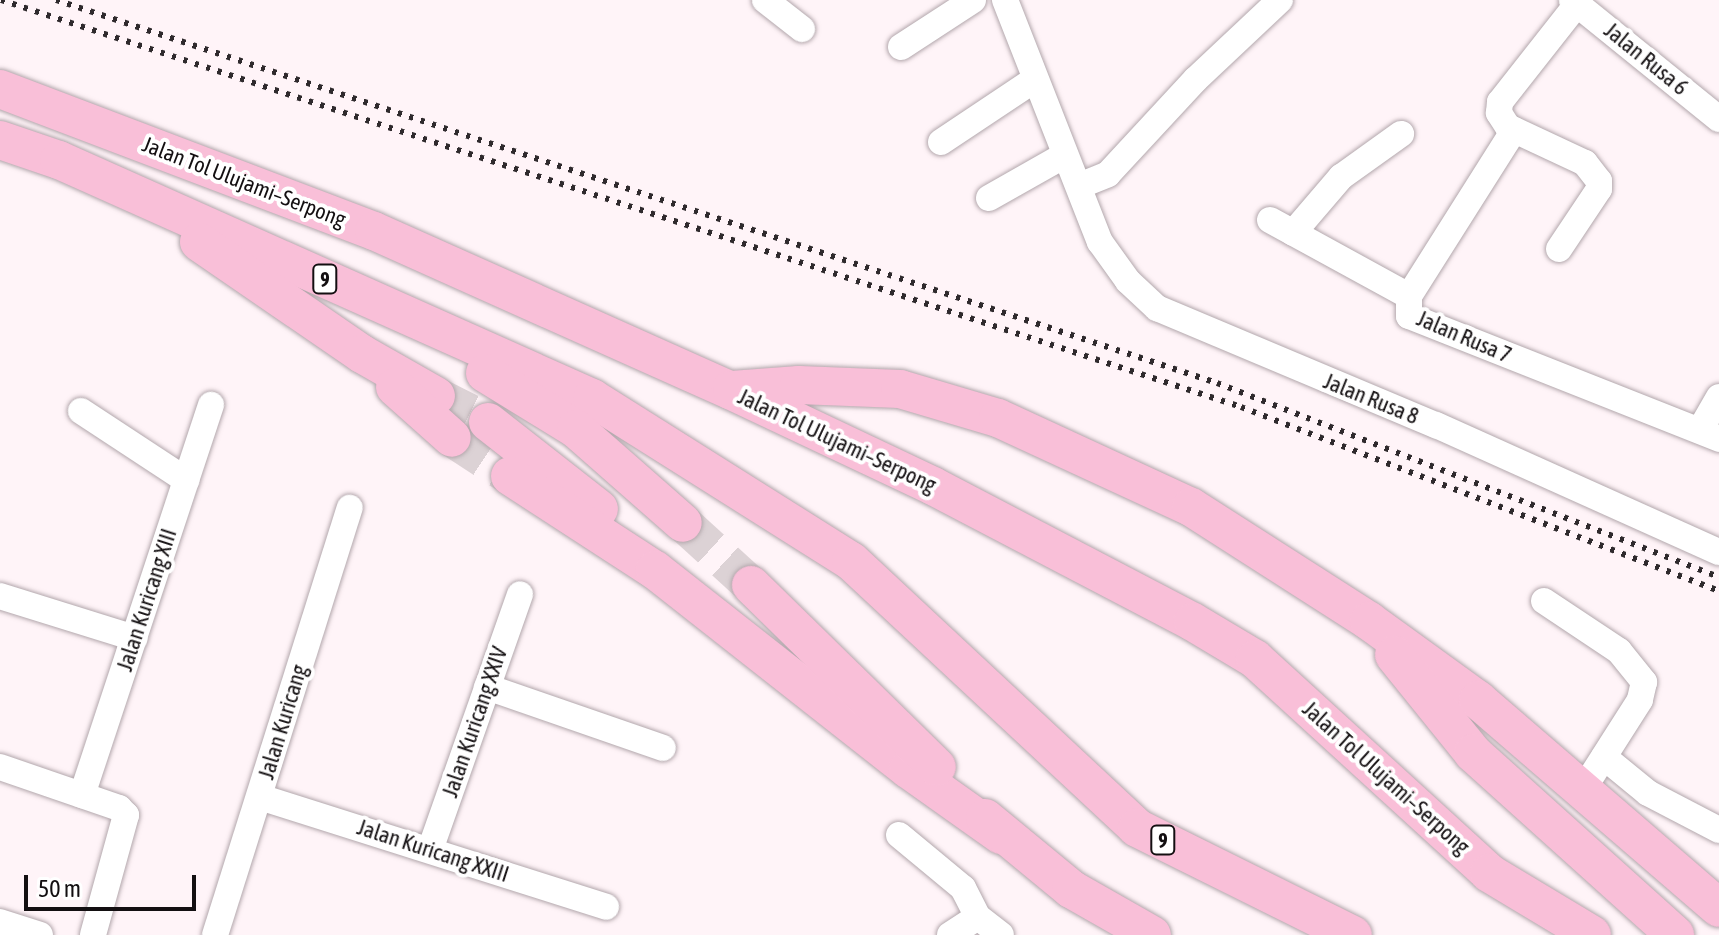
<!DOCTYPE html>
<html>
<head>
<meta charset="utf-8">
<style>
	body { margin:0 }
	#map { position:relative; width:1719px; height:935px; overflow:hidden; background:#fff4f8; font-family:"Asap Condensed",sans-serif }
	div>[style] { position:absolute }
	.highway-tunnel>* { height:38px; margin-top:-19px; transform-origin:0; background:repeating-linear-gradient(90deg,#dcd2d5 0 38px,transparent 0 57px) }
	.roads { filter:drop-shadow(0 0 2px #b3a7ac) drop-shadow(0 0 2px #b3a7ac) }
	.minor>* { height:26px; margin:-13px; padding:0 13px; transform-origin:13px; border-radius:13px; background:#fff }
	.highway>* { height:38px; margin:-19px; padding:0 19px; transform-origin:19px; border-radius:19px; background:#f9bfd8 }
	.rail>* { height:6px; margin-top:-3px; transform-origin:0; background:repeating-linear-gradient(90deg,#2f2a2d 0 4px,transparent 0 12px) }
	span { translate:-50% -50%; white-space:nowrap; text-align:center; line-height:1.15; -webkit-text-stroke:8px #fff; paint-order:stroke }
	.shield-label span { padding:2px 6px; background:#fff; border:2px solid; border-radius:6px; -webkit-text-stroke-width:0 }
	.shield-label { font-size:20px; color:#130f11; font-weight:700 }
	.street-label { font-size:22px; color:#130f11 }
	.scale { position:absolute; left:24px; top:875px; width:172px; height:36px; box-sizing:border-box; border:4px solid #130f11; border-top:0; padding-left:10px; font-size:24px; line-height:28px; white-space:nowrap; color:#130f11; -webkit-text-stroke:6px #fff; paint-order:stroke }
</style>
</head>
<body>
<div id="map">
	<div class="highway-tunnel">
		<i style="left:436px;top:396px;width:58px;rotate:26.6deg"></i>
		<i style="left:452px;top:438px;width:69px;rotate:33.2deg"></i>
		<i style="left:683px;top:523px;width:92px;rotate:42.4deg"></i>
	</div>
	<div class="roads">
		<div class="minor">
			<i style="left:765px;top:0;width:47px;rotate:38.1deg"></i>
			<i style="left:1005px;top:0;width:260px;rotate:68.6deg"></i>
			<i style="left:1100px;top:242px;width:48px;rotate:54.3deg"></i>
			<i style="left:1128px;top:281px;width:40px;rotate:43deg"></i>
			<i style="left:1157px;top:308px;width:303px;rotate:22.8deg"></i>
			<i style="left:1436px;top:425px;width:310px;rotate:24.2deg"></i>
			<i style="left:1572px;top:0;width:189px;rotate:39deg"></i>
			<i style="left:901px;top:47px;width:86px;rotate:-33.1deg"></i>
			<i style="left:1514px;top:130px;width:196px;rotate:122.3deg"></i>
			<i style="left:1409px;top:296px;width:20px;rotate:90deg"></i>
			<i style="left:1409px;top:316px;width:334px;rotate:21.6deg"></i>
			<i style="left:941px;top:142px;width:112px;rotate:-33.7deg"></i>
			<i style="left:1079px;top:186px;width:31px;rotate:-22deg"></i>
			<i style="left:1108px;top:174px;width:129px;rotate:-47.2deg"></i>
			<i style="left:1196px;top:79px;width:115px;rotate:-43.2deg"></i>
			<i style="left:989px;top:198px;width:87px;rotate:-29.5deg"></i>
			<i style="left:1270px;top:220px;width:158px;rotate:28.7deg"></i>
			<i style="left:1293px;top:233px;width:74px;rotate:-49.4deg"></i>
			<i style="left:1341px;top:177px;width:74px;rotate:-35.6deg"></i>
			<i style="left:1559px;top:249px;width:72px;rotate:-56.3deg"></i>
			<i style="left:1599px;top:189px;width:8px;rotate:-90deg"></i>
			<i style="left:1599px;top:181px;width:23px;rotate:-128deg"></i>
			<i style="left:1585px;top:163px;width:85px;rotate:-154.9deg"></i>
			<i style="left:1508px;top:127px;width:17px;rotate:-123deg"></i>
			<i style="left:1499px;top:113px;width:11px;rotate:-85deg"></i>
			<i style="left:1500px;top:102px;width:125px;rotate:-51.8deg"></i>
			<i style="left:81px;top:411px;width:126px;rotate:33.3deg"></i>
			<i style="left:1700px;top:430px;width:38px;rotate:-60deg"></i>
			<i style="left:0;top:596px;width:141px;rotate:17.3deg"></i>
			<i style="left:1544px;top:601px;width:90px;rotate:33.7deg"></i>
			<i style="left:1619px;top:651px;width:40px;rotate:51deg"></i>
			<i style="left:1644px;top:682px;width:18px;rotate:103deg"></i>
			<i style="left:1640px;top:700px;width:108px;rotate:122.5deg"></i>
			<i style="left:487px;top:687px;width:186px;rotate:19.1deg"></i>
			<i style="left:1604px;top:757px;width:57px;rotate:39.3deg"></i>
			<i style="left:1648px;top:793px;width:80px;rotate:27.5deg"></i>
			<i style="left:0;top:767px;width:126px;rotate:19deg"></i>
			<i style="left:119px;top:808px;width:10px;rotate:45deg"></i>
			<i style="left:126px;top:815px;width:124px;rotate:105.4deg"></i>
			<i style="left:82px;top:795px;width:411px;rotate:-71.7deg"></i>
			<i style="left:260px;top:797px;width:363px;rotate:17.6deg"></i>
			<i style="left:899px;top:835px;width:83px;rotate:39.6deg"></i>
			<i style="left:963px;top:888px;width:33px;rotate:63deg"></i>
			<i style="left:430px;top:850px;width:271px;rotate:-70.6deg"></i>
			<i style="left:0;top:922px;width:42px;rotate:18deg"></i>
			<i style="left:215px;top:935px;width:448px;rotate:-72.5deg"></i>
			<i style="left:950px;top:935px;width:33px;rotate:-33deg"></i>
			<i style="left:978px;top:917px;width:29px;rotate:38deg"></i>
		</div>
		<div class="highway">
			<i style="left:0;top:89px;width:400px;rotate:20.8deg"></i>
			<i style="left:374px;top:231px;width:390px;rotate:24.1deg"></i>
			<i style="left:730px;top:390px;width:225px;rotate:25.3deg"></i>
			<i style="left:933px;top:486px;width:293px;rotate:27.6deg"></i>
			<i style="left:1193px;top:622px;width:72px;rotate:30.8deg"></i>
			<i style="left:1255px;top:659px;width:317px;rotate:42.4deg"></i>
			<i style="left:1489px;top:873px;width:120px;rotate:31deg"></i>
			<i style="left:0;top:140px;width:62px;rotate:18.7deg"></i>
			<i style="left:59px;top:160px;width:584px;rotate:24.06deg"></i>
			<i style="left:592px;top:398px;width:306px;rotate:32.2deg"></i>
			<i style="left:851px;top:561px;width:391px;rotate:43deg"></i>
			<i style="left:1137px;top:828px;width:241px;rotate:26.4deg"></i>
			<i style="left:199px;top:242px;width:198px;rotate:34.5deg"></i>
			<i style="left:362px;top:354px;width:85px;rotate:29.6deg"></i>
			<i style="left:485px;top:373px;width:107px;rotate:31.6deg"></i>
			<i style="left:576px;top:429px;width:142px;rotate:41.3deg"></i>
			<i style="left:395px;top:387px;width:76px;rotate:41.8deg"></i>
			<i style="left:732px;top:390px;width:67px;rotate:-4.3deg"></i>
			<i style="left:799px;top:385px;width:101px;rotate:2.3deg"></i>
			<i style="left:900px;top:389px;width:102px;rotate:16.5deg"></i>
			<i style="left:998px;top:418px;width:213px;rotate:24.8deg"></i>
			<i style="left:1191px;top:507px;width:211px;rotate:32.6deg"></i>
			<i style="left:1369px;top:621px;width:135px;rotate:35.9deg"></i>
			<i style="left:1478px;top:700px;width:318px;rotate:40.8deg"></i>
			<i style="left:488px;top:422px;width:141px;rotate:38.1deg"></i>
			<i style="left:510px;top:476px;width:173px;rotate:33deg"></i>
			<i style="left:655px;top:570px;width:322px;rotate:38.2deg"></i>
			<i style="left:908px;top:769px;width:114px;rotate:35.4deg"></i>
			<i style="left:751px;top:585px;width:260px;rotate:44.4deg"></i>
			<i style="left:1394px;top:655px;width:126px;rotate:51.1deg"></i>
			<i style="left:1473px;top:753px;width:272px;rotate:42deg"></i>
			<i style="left:985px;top:818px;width:112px;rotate:39.5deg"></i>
			<i style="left:1071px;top:889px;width:93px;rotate:29.6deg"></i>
		</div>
	</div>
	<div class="rail">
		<i style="left:1px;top:0;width:1305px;rotate:18.17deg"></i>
		<i style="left:1241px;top:407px;width:512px;rotate:21.05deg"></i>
		<i style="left:56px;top:0;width:1223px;rotate:18.26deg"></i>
		<i style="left:1217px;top:383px;width:538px;rotate:21.13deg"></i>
	</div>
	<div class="shield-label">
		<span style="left:325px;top:279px">9</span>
		<span style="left:1163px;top:840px">9</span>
	</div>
	<div class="street-label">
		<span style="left:1646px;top:59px;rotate:39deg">Jalan Rusa 6</span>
		<span style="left:244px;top:182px;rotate:21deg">Jalan Tol Ulujami–Serpong</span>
		<span style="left:1464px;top:337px;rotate:23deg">Jalan Rusa 7</span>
		<span style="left:1371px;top:399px;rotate:22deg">Jalan Rusa 8</span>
		<span style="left:837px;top:441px;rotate:25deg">Jalan Tol Ulujami–Serpong</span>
		<span style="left:147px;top:600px;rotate:-72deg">Jalan Kuricang XIII</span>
		<span style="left:283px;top:722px;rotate:-73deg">Jalan Kuricang</span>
		<span style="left:475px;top:722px;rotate:-71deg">Jalan Kuricang XXIV</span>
		<span style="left:1386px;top:778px;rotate:42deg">Jalan Tol Ulujami–Serpong</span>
		<span style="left:433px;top:851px;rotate:18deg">Jalan Kuricang XXIII</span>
	</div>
	<div class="scale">50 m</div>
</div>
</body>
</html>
